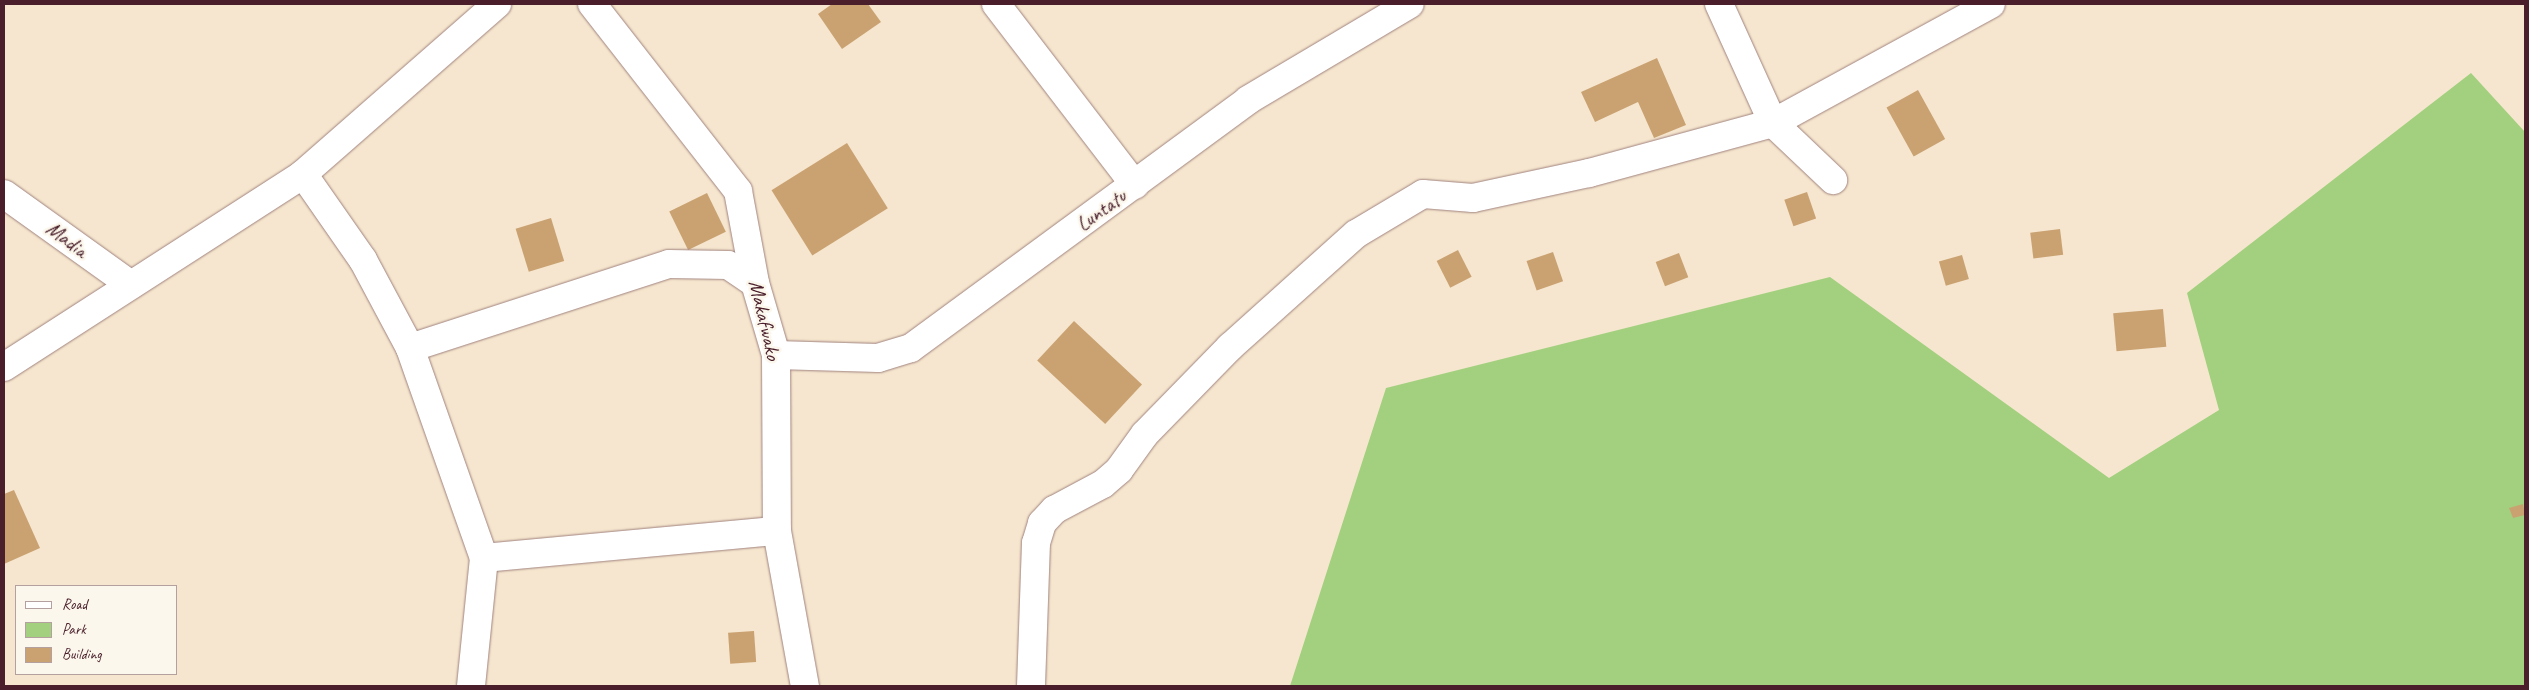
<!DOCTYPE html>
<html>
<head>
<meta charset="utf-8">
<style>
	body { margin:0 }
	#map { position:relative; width:2529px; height:690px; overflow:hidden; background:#f6e6cf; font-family:Caveat,sans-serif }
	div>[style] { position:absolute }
	.green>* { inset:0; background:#a2d07e }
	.building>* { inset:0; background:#caa272; transform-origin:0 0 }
	.roads { filter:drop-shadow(0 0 1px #a0827d) drop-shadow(0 0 1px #a0827d) }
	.minor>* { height:28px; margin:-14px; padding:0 14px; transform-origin:14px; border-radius:14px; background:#fff }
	span { translate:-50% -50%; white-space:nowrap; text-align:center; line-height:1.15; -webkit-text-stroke:5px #fbf7ec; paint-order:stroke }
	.street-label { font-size:21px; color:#4a1f2b }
	.frame { position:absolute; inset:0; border:5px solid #4a1f2b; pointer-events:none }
	.legend { position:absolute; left:15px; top:585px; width:162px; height:90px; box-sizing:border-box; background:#fbf7ec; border:1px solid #b4a19f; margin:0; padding:6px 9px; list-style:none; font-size:15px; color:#4a1f2b }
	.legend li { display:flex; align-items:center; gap:10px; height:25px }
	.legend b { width:25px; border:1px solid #b4a19f }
</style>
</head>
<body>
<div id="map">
	<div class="green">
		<i style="clip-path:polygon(2471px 73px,2525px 132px,2525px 686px,1290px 686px,1386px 388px,1830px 277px,2109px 478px,2219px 410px,2187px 293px)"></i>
	</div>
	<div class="building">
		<i style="clip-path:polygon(832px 4px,868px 4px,881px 22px,842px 49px,818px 14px)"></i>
		<i style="clip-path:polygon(1657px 58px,1686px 125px,1654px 138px,1638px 102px,1595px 122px,1581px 92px)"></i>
		<i style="left:1918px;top:90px;width:56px;height:36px;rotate:61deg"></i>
		<i style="left:847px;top:143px;width:77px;height:89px;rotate:58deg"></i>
		<i style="left:1807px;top:192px;width:28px;height:24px;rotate:71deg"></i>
		<i style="left:707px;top:193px;width:43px;height:42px;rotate:64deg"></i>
		<i style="left:551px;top:218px;width:45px;height:37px;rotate:73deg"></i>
		<i style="left:2060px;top:229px;width:26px;height:30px;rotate:83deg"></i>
		<i style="left:1458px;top:250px;width:30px;height:24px;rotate:63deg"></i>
		<i style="left:1553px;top:252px;width:31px;height:28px;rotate:71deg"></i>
		<i style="left:1679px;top:253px;width:26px;height:25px;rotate:69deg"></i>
		<i style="left:1962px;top:255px;width:25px;height:24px;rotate:74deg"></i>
		<i style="left:2163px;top:309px;width:38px;height:50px;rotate:85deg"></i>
		<i style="left:1074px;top:321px;width:93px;height:54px;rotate:43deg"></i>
		<i style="clip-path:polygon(14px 490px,40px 548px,4px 564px,4px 494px)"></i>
		<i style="clip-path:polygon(2523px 504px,2525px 515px,2513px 518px,2509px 508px)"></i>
		<i style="left:754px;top:631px;width:31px;height:26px;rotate:86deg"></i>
	</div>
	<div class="roads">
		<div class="minor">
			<i style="left:592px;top:4px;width:237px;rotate:52deg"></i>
			<i style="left:738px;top:191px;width:94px;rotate:79.5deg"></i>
			<i style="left:755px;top:283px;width:75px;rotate:73.7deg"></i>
			<i style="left:776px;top:355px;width:176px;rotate:89.7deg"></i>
			<i style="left:777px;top:531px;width:158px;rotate:79.8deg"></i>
			<i style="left:996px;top:4px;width:228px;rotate:52.5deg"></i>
			<i style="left:1719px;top:4px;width:131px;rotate:65.6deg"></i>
			<i style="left:1773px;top:123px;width:83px;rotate:43.5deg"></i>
			<i style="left:303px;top:174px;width:105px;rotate:55.1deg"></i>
			<i style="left:363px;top:260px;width:100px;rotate:61.9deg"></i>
			<i style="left:410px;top:348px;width:223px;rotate:70.6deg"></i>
			<i style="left:484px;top:558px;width:129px;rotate:95.8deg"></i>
			<i style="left:4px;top:194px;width:156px;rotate:35.6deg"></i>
			<i style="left:410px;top:348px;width:272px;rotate:-18deg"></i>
			<i style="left:669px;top:264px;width:59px;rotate:1deg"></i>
			<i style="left:728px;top:265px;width:32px;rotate:34deg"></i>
			<i style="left:776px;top:355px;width:102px;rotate:1.7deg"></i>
			<i style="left:878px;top:358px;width:34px;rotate:-17deg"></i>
			<i style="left:911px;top:348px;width:418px;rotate:-36.3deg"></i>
			<i style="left:1248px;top:100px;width:188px;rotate:-30.7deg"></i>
			<i style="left:4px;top:367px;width:356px;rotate:-32.8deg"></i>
			<i style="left:303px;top:174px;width:258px;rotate:-41.2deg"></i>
			<i style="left:484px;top:558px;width:294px;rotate:-5.3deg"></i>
			<i style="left:1031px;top:686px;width:143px;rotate:-88deg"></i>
			<i style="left:1036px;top:543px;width:21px;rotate:-73deg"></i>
			<i style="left:1042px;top:523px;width:18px;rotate:-47deg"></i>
			<i style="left:1054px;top:510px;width:55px;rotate:-28deg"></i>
			<i style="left:1103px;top:484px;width:21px;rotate:-41deg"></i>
			<i style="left:1119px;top:470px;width:44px;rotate:-54.2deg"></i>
			<i style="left:1145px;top:434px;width:122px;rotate:-45.7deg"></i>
			<i style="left:1230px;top:347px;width:169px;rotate:-41.9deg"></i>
			<i style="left:1356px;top:234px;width:78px;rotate:-30.8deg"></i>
			<i style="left:1423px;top:194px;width:50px;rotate:4.6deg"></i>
			<i style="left:1473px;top:198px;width:119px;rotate:-12.2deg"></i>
			<i style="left:1589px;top:173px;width:191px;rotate:-15.2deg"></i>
			<i style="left:1773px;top:123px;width:248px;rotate:-28.6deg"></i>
		</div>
	</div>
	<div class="street-label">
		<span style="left:1101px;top:210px;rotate:-36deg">Luntatu</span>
		<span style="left:67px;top:239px;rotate:36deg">Madia</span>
		<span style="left:765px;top:320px;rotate:77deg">Makafwako</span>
	</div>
	<div class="frame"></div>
	<ul class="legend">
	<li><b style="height:6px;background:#fff"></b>Road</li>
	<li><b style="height:14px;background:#a2d07e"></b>Park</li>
	<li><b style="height:14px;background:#caa272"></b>Building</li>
	</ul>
</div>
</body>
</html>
